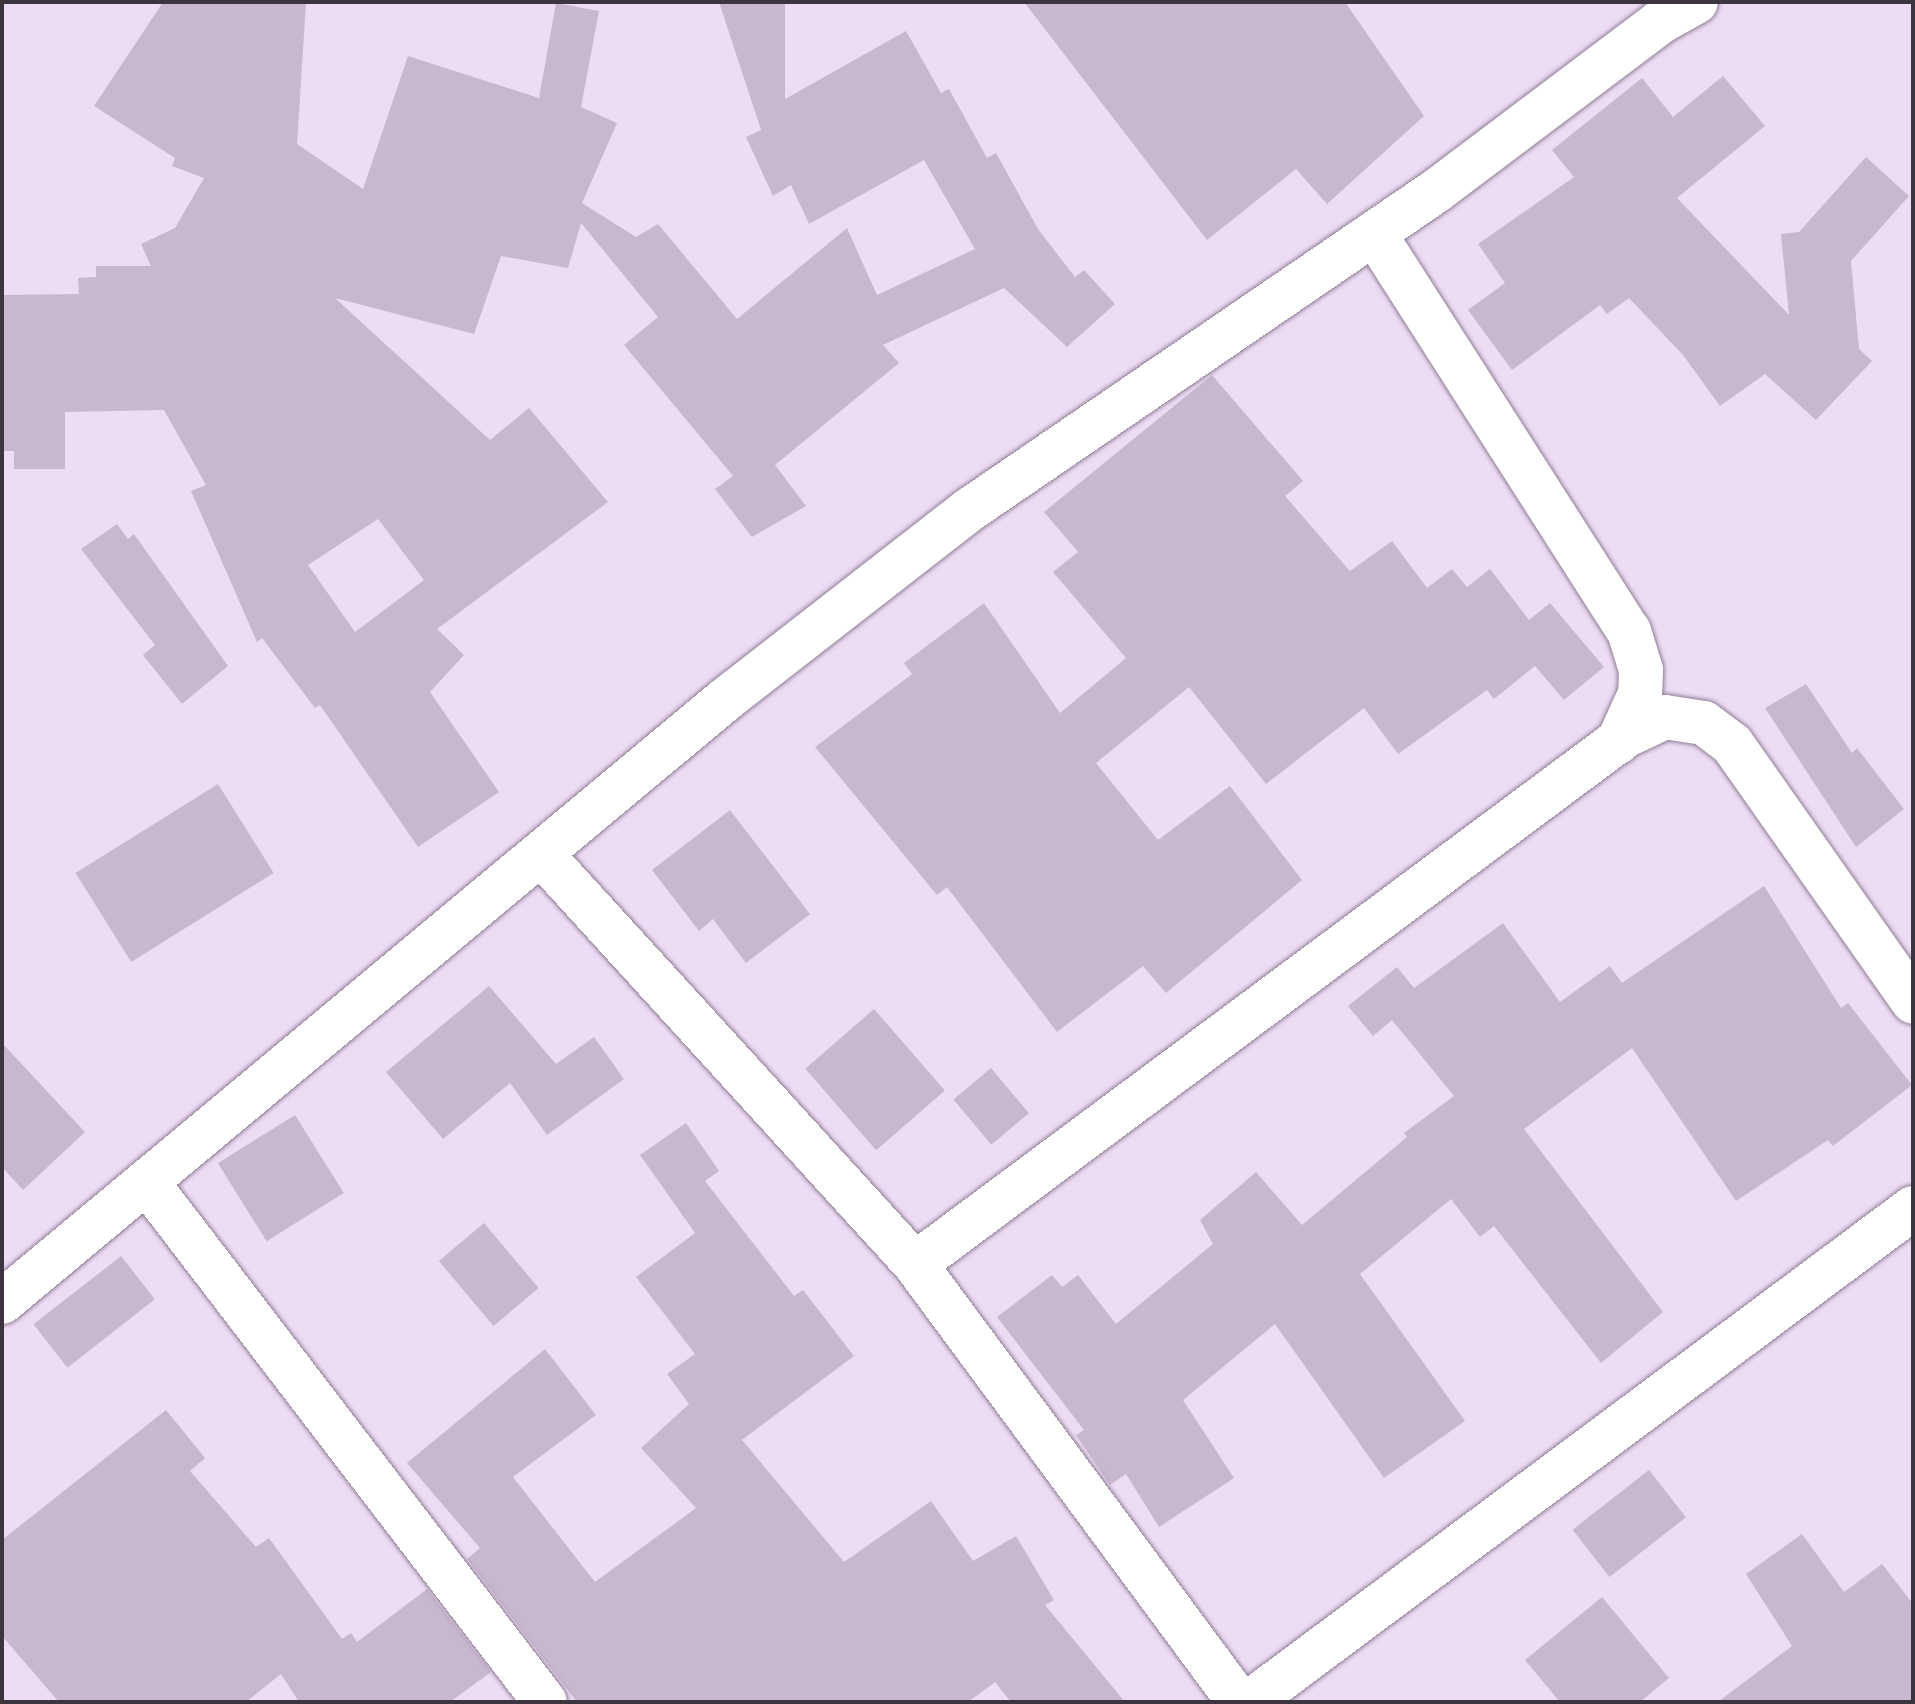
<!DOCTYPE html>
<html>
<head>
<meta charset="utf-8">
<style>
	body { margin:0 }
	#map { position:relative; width:1915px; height:1704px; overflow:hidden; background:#eedcf5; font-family:"Roboto Condensed",sans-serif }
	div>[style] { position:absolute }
	.building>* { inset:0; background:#c9b7d0; transform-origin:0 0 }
	.roads { filter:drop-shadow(0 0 2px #8e7d94) drop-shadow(0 0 2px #8e7d94) }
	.minor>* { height:44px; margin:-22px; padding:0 22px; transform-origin:22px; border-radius:22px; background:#fff }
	span { translate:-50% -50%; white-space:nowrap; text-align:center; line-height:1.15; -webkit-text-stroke:6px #eedcf5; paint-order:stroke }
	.frame { position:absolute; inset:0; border:4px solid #3c353f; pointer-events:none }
</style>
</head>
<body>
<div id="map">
	<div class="building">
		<i style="clip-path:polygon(evenodd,163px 2px,306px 2px,297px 144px,363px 189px,408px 56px,539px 98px,556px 3px,599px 11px,581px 107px,617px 123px,582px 203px,636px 237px,658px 224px,737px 319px,847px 228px,877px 295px,975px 249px,924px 160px,809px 224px,791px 185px,773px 196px,746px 137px,761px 130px,719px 2px,785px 2px,785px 99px,906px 31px,941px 93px,949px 89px,987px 158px,996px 153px,1038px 229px,1075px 277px,1084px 270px,1115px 304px,1067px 347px,1004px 288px,883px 345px,899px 363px,775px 465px,806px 506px,752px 537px,715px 489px,733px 476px,624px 345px,658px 317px,581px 223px,568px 268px,501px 256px,474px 334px,335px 298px,490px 440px,529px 408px,608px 502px,437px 629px,464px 655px,430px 692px,499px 792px,418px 847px,320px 705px,315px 708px,262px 638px,257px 642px,191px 491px,206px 485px,164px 410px,65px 412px,65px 469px,14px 469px,14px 451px,2px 451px,2px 295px,79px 294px,78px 278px,96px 277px,96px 266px,151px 266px,141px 244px,175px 228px,204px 178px,172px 166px,175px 158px,94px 106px,163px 2px,378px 519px,424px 580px,355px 632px,308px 565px,378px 519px)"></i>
		<i style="clip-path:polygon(1024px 2px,1345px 2px,1424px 116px,1327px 204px,1296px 169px,1207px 240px)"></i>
		<i style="clip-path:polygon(1723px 76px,1765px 126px,1677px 198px,1789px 315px,1781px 234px,1799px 232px,1866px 157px,1909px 196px,1851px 261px,1859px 349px,1872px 361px,1816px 420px,1765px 374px,1720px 406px,1683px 355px,1629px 298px,1607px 314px,1600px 305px,1512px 370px,1468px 310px,1505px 283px,1478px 244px,1574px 177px,1552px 150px,1642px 78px,1673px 117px)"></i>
		<i style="clip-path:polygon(1212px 375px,1303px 481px,1285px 496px,1350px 571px,1392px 541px,1427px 588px,1452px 569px,1467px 587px,1490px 569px,1529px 620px,1550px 603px,1604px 667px,1564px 700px,1535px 666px,1494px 699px,1487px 690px,1398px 754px,1364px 708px,1266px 784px,1189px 687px,1096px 763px,1158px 840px,1230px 786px,1302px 880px,1166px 993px,1143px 966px,1057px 1032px,947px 887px,937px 895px,815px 747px,912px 674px,904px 663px,984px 603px,1060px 713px,1126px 658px,1053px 572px,1078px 552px,1044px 512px)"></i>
		<i style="clip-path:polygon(117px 524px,128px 539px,134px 534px,228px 666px,182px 704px,143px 655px,155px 645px,81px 549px)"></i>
		<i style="clip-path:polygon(1806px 684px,1852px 753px,1857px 748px,1904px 809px,1856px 847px,1765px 708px)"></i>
		<i style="left:218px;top:784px;width:105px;height:168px;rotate:58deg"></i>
		<i style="clip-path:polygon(730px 810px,810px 914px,746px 963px,713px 919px,699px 931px,652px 870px)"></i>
		<i style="clip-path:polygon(1764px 886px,1841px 1008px,1848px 1003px,1912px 1085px,1833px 1146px,1828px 1140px,1736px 1201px,1632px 1048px,1524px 1129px,1663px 1312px,1601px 1363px,1494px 1226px,1480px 1237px,1451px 1199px,1360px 1274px,1465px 1421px,1384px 1478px,1275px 1324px,1183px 1400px,1234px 1478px,1159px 1527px,1126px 1474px,1110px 1485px,1076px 1435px,1084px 1430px,997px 1317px,1052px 1275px,1062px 1287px,1078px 1275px,1116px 1324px,1213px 1244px,1200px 1220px,1256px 1172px,1302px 1225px,1407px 1137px,1404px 1133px,1454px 1096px,1392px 1020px,1373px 1036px,1348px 1006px,1397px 967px,1414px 988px,1503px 923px,1560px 1002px,1610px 966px,1622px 983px)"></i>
		<i style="clip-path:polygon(489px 986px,556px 1064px,594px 1037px,624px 1079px,547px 1135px,510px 1083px,443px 1139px,386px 1072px)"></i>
		<i style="left:874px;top:1009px;width:108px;height:91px;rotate:49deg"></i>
		<i style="clip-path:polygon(2px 1043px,85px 1132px,23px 1190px,2px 1167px)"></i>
		<i style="left:991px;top:1068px;width:59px;height:49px;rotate:50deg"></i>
		<i style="left:295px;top:1115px;width:92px;height:91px;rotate:58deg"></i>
		<i style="clip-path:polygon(686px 1123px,719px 1171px,705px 1181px,794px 1296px,803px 1290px,854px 1356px,742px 1440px,844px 1562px,931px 1501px,973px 1561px,1016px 1536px,1054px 1600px,1045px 1605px,1125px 1702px,1011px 1702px,995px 1682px,968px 1702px,577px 1702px,467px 1559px,480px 1548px,407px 1463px,545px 1349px,596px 1415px,513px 1477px,595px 1582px,696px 1508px,641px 1448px,689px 1404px,667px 1374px,695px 1354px,636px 1277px,695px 1233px,640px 1155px)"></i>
		<i style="left:484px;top:1223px;width:85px;height:59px;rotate:50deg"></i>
		<i style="left:121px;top:1256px;width:55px;height:111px;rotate:52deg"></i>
		<i style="clip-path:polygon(166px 1410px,205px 1458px,190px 1471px,256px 1547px,269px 1538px,342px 1639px,351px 1633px,357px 1642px,427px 1589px,491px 1672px,450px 1702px,299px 1702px,281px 1674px,246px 1702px,59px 1702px,2px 1636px,2px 1540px)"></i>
		<i style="left:1649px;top:1470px;width:60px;height:97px;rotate:52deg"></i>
		<i style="clip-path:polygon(1802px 1534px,1844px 1592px,1882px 1564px,1913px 1604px,1913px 1702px,1718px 1702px,1792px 1646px,1746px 1574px)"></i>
		<i style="clip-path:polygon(1602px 1597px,1669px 1678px,1640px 1702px,1560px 1702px,1525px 1660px)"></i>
	</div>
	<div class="roads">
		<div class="minor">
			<i style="left:1374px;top:233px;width:473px;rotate:57.4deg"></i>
			<i style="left:1629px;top:631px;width:41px;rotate:72.9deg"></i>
			<i style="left:1641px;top:670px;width:24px;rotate:92deg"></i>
			<i style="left:1640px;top:694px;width:53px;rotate:114.6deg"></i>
			<i style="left:543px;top:856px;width:552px;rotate:47.64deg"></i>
			<i style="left:915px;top:1264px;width:545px;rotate:53.51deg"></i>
			<i style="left:149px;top:1185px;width:651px;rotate:52.55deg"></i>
			<i style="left:915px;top:1264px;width:885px;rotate:-36.64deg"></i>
			<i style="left:1625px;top:736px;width:44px;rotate:-25.4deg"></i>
			<i style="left:1665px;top:717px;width:39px;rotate:9deg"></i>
			<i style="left:1704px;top:723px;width:35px;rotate:37deg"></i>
			<i style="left:1732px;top:744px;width:315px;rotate:54.9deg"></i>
			<i style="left:2px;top:1302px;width:942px;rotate:-39.79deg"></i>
			<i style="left:726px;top:699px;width:308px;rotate:-37.9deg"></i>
			<i style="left:969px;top:510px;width:566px;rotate:-34.34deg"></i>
			<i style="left:1436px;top:191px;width:281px;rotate:-37deg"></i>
			<i style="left:1660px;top:22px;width:41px;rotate:-29.1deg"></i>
			<i style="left:1250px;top:1702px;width:827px;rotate:-36.69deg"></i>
		</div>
	</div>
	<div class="frame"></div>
</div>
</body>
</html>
